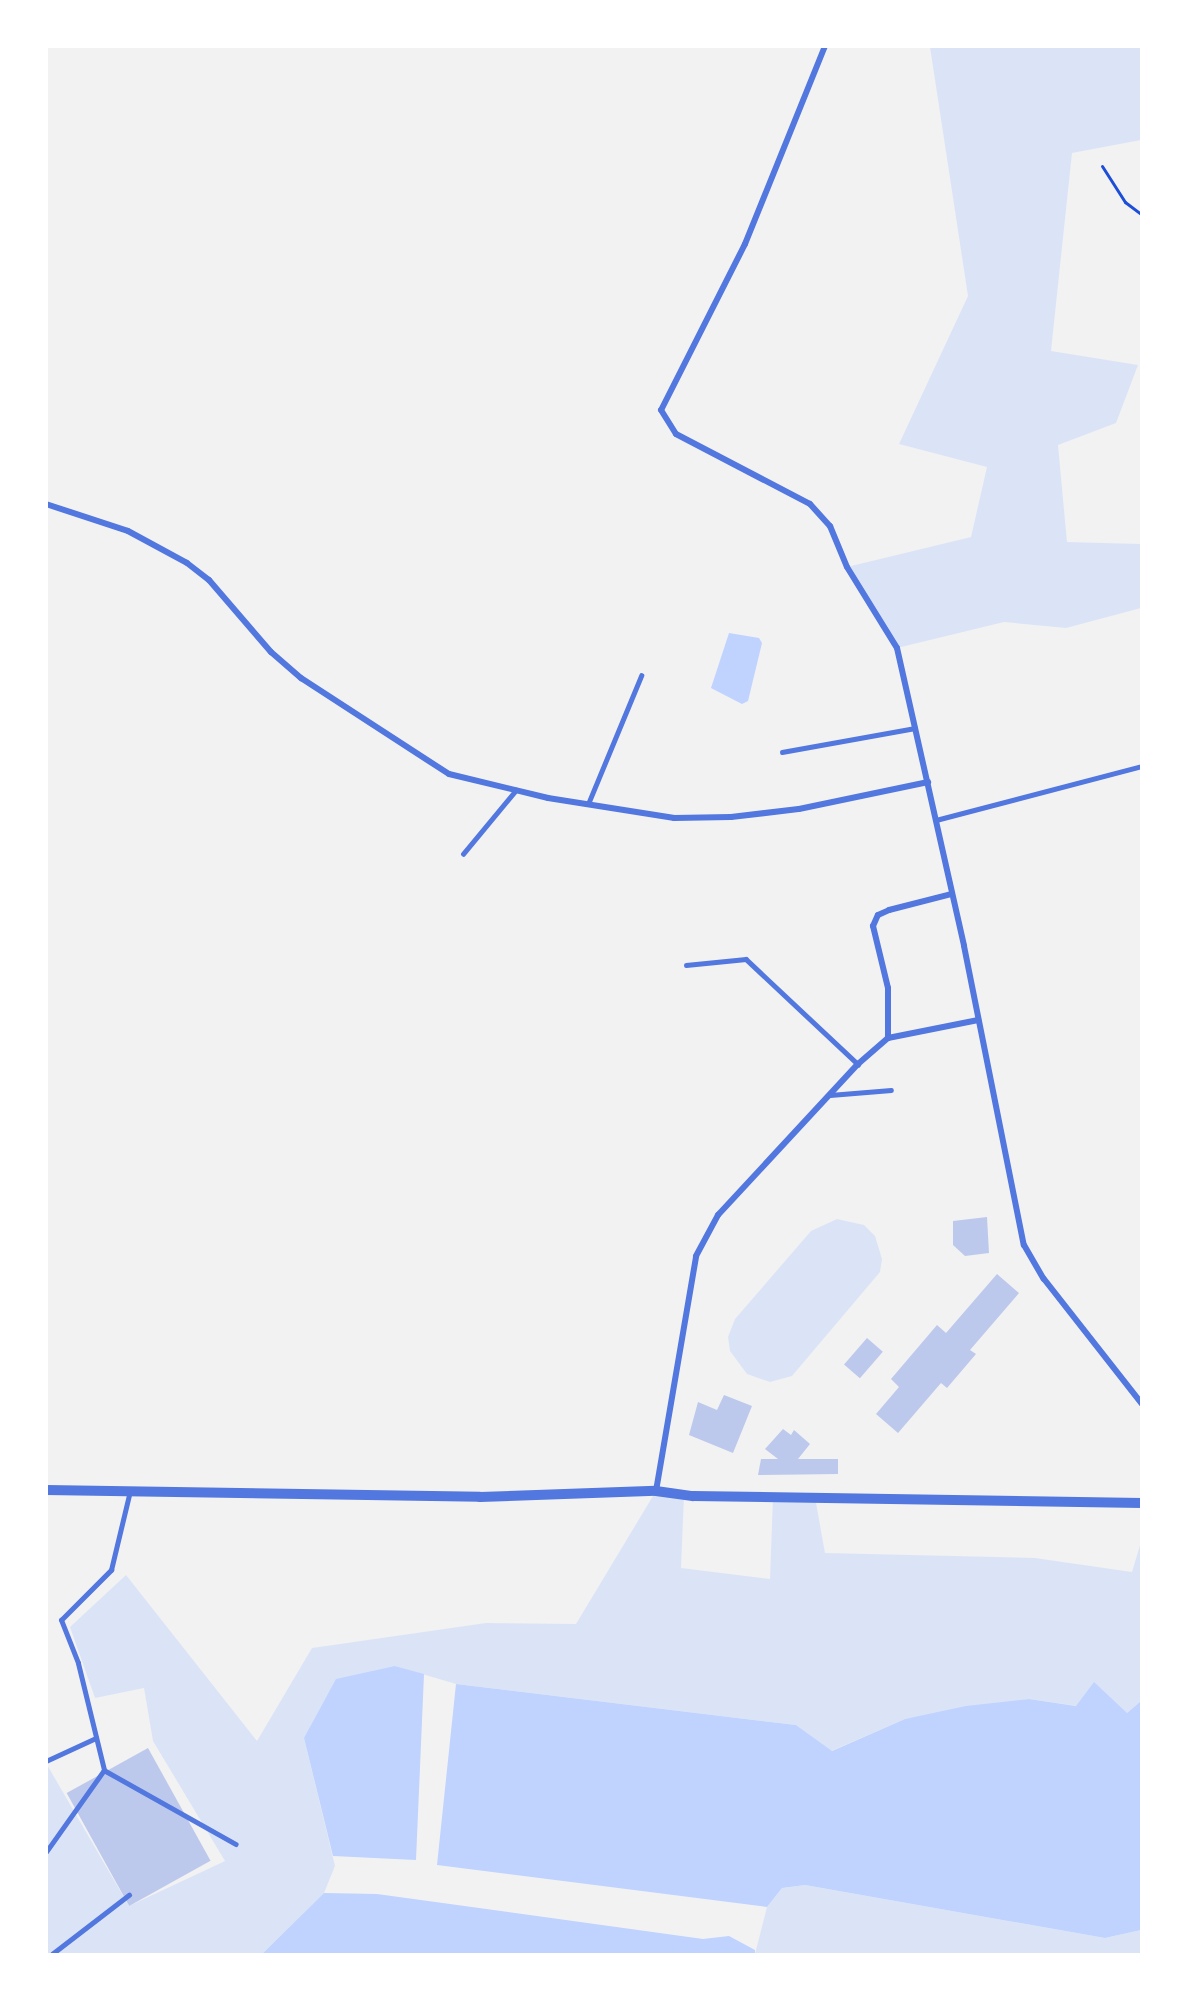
<!DOCTYPE html>
<html>
<head>
<meta charset="utf-8">
<style>
	body { margin:0 }
	#map { position:relative; width:1188px; height:2001px; overflow:hidden; background:#f2f2f2; font-family:"PT Sans",sans-serif }
	div>[style] { position:absolute }
	.green>* { inset:0; background:#dbe4f7 }
	.water>* { inset:0; background:#bfd3fe }
	.building>* { inset:0; background:#bdc9ec; transform-origin:0 0 }
	.path>* { height:3px; margin:-1.5px; padding:0 1.5px; transform-origin:1.5px; border-radius:1.5px; background:#1d4ed8 }
	.service>* { height:4.5px; margin:-2.25px; padding:0 2.25px; transform-origin:2.25px; border-radius:2.25px; background:#5277de }
	.minor>* { height:6px; margin:-3px; padding:0 3px; transform-origin:3px; border-radius:3px; background:#5277de }
	.tertiary>* { height:10px; margin:-5px; padding:0 5px; transform-origin:5px; border-radius:5px; background:#5277de }
	span { translate:-50% -50%; white-space:nowrap; text-align:center; line-height:1.15; -webkit-text-stroke:4.5px #fff; paint-order:stroke }
	.frame { position:absolute; inset:0; border:48px solid #fff; pointer-events:none }
</style>
</head>
<body>
<div id="map">
	<div class="green">
		<i style="clip-path:polygon(930px 47px,1141px 47px,1141px 140px,1072px 153px,1051px 351px,1138px 365px,1116px 423px,1058px 445px,1067px 542px,1141px 544px,1141px 608px,1066px 628px,1004px 622px,897px 648px,847px 567px,971px 537px,987px 467px,899px 444px,968px 296px)"></i>
		<i style="clip-path:polygon(837px 1219px,864px 1225px,875px 1236px,882px 1259px,880px 1272px,792px 1376px,770px 1382px,747px 1374px,730px 1351px,728px 1337px,735px 1319px,811px 1231px)"></i>
		<i style="clip-path:polygon(656px 1491px,684px 1496px,681px 1568px,770px 1579px,773px 1496px,815px 1497px,825px 1553px,1035px 1558px,1132px 1572px,1141px 1542px,1141px 1701px,1127px 1713px,1029px 1699px,905px 1719px,831px 1751px,796px 1725px,456px 1684px,395px 1666px,304px 1738px,335px 1866px,324px 1893px,262px 1954px,47px 1954px,46px 1763px,129px 1906px,225px 1861px,153px 1741px,144px 1688px,95px 1698px,70px 1627px,126px 1575px,257px 1741px,312px 1648px,486px 1623px,576px 1624px)"></i>
		<i style="clip-path:polygon(805px 1885px,1105px 1938px,1141px 1930px,1141px 1954px,755px 1954px,767px 1907px,782px 1888px)"></i>
	</div>
	<div class="water">
		<i style="clip-path:polygon(729px 633px,759px 638px,762px 643px,748px 701px,742px 704px,711px 688px)"></i>
		<i style="clip-path:polygon(395px 1666px,424px 1674px,416px 1860px,333px 1856px,304px 1738px,336px 1679px)"></i>
		<i style="clip-path:polygon(1094px 1682px,1127px 1713px,1141px 1701px,1141px 1930px,1105px 1938px,805px 1885px,782px 1888px,767px 1907px,437px 1865px,456px 1684px,796px 1725px,832px 1751px,905px 1719px,966px 1706px,1029px 1699px,1076px 1706px)"></i>
		<i style="clip-path:polygon(324px 1893px,377px 1894px,703px 1939px,729px 1936px,755px 1950px,755px 1954px,262px 1954px)"></i>
	</div>
	<div class="building">
		<i style="clip-path:polygon(987px 1217px,989px 1253px,965px 1256px,953px 1245px,953px 1221px)"></i>
		<i style="clip-path:polygon(997px 1274px,1019px 1293px,970px 1350px,976px 1354px,947px 1388px,941px 1383px,898px 1433px,876px 1414px,899px 1387px,891px 1379px,937px 1325px,946px 1333px)"></i>
		<i style="left:867px;top:1338px;width:21px;height:35px;rotate:41deg"></i>
		<i style="clip-path:polygon(724px 1395px,752px 1406px,733px 1453px,689px 1435px,698px 1402px,717px 1410px)"></i>
		<i style="clip-path:polygon(783px 1429px,791px 1435px,794px 1430px,810px 1444px,798px 1459px,838px 1459px,838px 1474px,758px 1475px,761px 1459px,778px 1459px,765px 1449px)"></i>
		<i style="left:148px;top:1748px;width:129px;height:93px;rotate:61deg"></i>
	</div>
	<div class="path">
		<i style="left:1102px;top:166px;width:43px;rotate:57.4deg"></i>
		<i style="left:1125px;top:202px;width:21px;rotate:37deg"></i>
	</div>
	<div class="service">
		<i style="left:782px;top:752px;width:135px;rotate:-10.2deg"></i>
		<i style="left:588px;top:804px;width:139px;rotate:-67.5deg"></i>
		<i style="left:936px;top:820px;width:213px;rotate:-14.7deg"></i>
		<i style="left:463px;top:854px;width:83px;rotate:-50.4deg"></i>
		<i style="left:686px;top:965px;width:60px;rotate:-5.7deg"></i>
		<i style="left:746px;top:959px;width:154px;rotate:43.2deg"></i>
		<i style="left:830px;top:1095px;width:61px;rotate:-4.7deg"></i>
		<i style="left:46px;top:1761px;width:55px;rotate:-24.7deg"></i>
		<i style="left:104px;top:1770px;width:151px;rotate:29.3deg"></i>
		<i style="left:46px;top:1852px;width:100px;rotate:-54.7deg"></i>
		<i style="left:104px;top:1770px;width:110px;rotate:-103.7deg"></i>
		<i style="left:78px;top:1663px;width:46px;rotate:-111.6deg"></i>
		<i style="left:61px;top:1620px;width:71px;rotate:-45deg"></i>
		<i style="left:111px;top:1570px;width:81px;rotate:-76.5deg"></i>
		<i style="left:52px;top:1954px;width:97px;rotate:-37.5deg"></i>
	</div>
	<div class="minor">
		<i style="left:825px;top:46px;width:214px;rotate:112deg"></i>
		<i style="left:745px;top:244px;width:186px;rotate:116.8deg"></i>
		<i style="left:661px;top:410px;width:28px;rotate:58deg"></i>
		<i style="left:676px;top:434px;width:151px;rotate:27.6deg"></i>
		<i style="left:810px;top:504px;width:30px;rotate:48deg"></i>
		<i style="left:830px;top:526px;width:44px;rotate:67.5deg"></i>
		<i style="left:847px;top:567px;width:95px;rotate:58.3deg"></i>
		<i style="left:897px;top:648px;width:305px;rotate:77.3deg"></i>
		<i style="left:964px;top:946px;width:305px;rotate:78.7deg"></i>
		<i style="left:1024px;top:1245px;width:39px;rotate:60deg"></i>
		<i style="left:1044px;top:1279px;width:159px;rotate:51.9deg"></i>
		<i style="left:46px;top:504px;width:86px;rotate:18.2deg"></i>
		<i style="left:128px;top:531px;width:67px;rotate:28.5deg"></i>
		<i style="left:187px;top:563px;width:28px;rotate:38deg"></i>
		<i style="left:209px;top:580px;width:95px;rotate:49.3deg"></i>
		<i style="left:271px;top:652px;width:40px;rotate:41deg"></i>
		<i style="left:301px;top:678px;width:176px;rotate:33deg"></i>
		<i style="left:449px;top:774px;width:102px;rotate:13.6deg"></i>
		<i style="left:548px;top:798px;width:128px;rotate:9deg"></i>
		<i style="left:674px;top:818px;width:57px;rotate:-1deg"></i>
		<i style="left:731px;top:817px;width:68px;rotate:-6.7deg"></i>
		<i style="left:799px;top:809px;width:132px;rotate:-11.8deg"></i>
		<i style="left:888px;top:1038px;width:50px;rotate:-90deg"></i>
		<i style="left:888px;top:988px;width:64px;rotate:-103.6deg"></i>
		<i style="left:873px;top:926px;width:12px;rotate:-66deg"></i>
		<i style="left:878px;top:915px;width:12px;rotate:-24deg"></i>
		<i style="left:889px;top:910px;width:65px;rotate:-14.3deg"></i>
		<i style="left:656px;top:1491px;width:238px;rotate:-80.3deg"></i>
		<i style="left:696px;top:1256px;width:47px;rotate:-61.8deg"></i>
		<i style="left:718px;top:1215px;width:206px;rotate:-47.2deg"></i>
		<i style="left:858px;top:1064px;width:40px;rotate:-41deg"></i>
		<i style="left:888px;top:1038px;width:92px;rotate:-11.3deg"></i>
	</div>
	<div class="tertiary">
		<i style="left:46px;top:1490px;width:434px;rotate:0.9deg"></i>
		<i style="left:480px;top:1497px;width:176px;rotate:-2deg"></i>
		<i style="left:656px;top:1491px;width:37px;rotate:8deg"></i>
		<i style="left:693px;top:1496px;width:449px;rotate:0.9deg"></i>
	</div>
	<div class="frame"></div>
</div>
</body>
</html>
